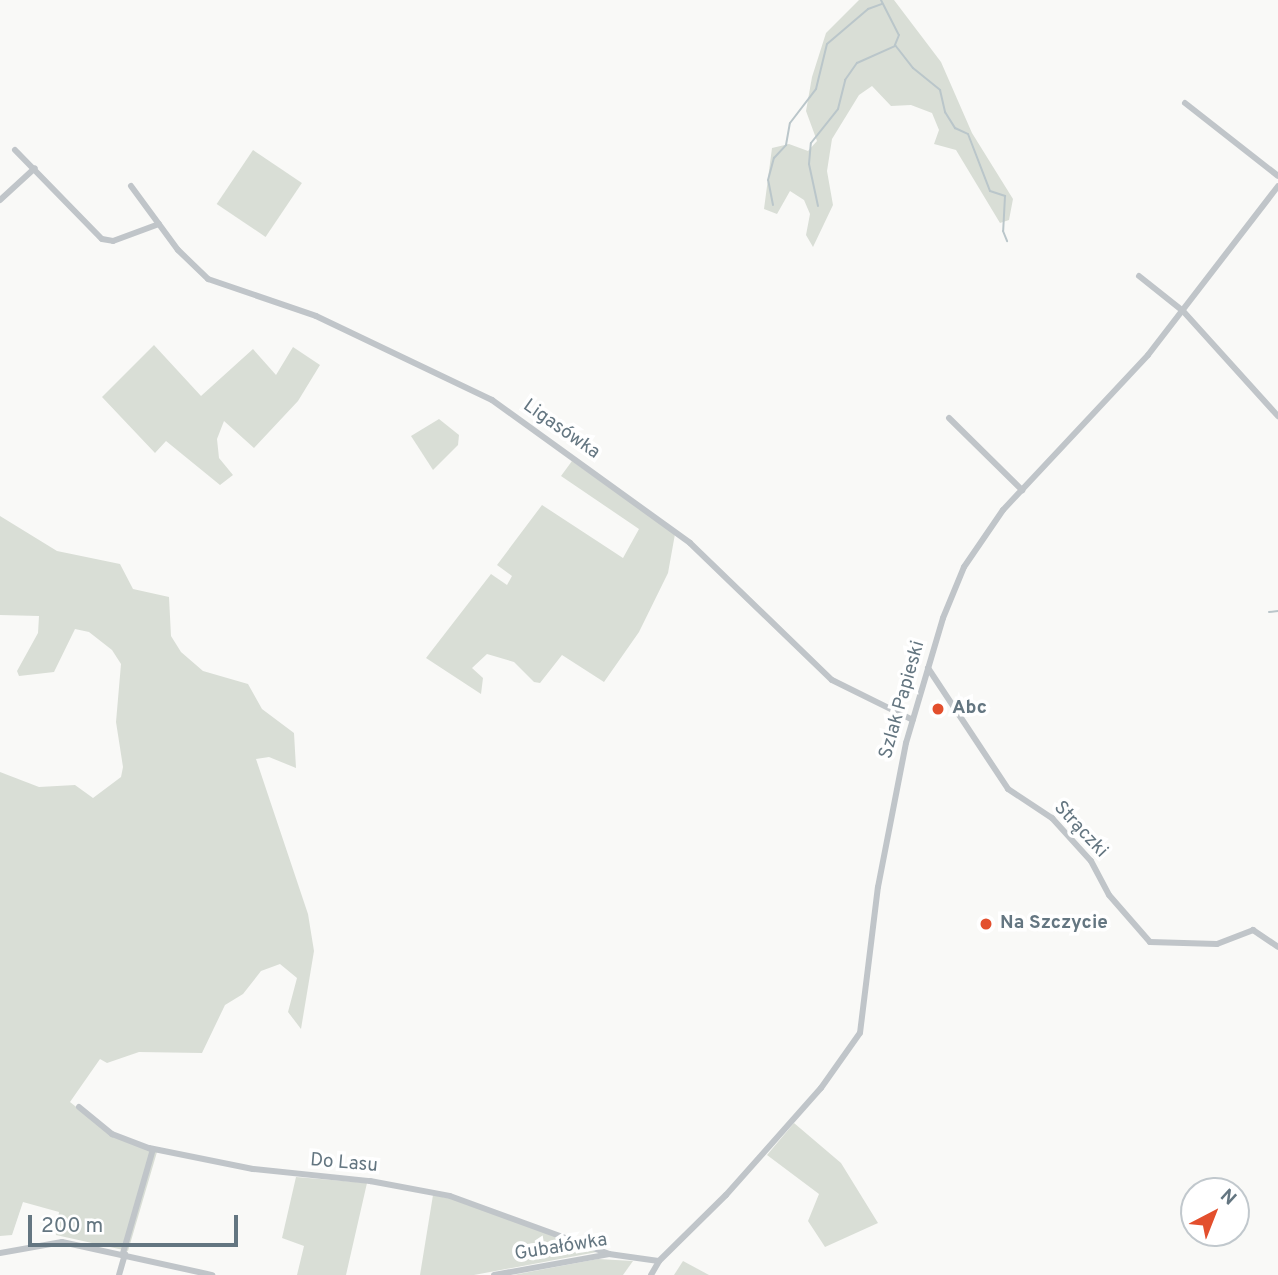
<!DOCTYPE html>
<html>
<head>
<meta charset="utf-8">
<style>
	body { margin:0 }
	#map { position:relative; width:1278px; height:1275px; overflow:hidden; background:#f9f9f7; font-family:Overpass,sans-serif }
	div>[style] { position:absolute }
	.green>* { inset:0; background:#d9ded6; transform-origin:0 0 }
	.stream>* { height:2px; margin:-1px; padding:0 1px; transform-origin:1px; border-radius:1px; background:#bac6ca }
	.minor>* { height:6px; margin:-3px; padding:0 3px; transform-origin:3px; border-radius:3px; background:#c0c5c9 }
	.dots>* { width:19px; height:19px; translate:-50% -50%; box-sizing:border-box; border:4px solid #fff; border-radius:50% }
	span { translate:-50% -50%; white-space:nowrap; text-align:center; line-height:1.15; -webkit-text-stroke:7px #fff; paint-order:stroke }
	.street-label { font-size:19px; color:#647681 }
	.poi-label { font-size:19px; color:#647681; font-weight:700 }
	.left { translate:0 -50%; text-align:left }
	.north { position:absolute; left:1180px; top:1177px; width:70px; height:70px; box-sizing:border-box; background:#fff; border:2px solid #c1c8cd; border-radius:50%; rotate:42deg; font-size:19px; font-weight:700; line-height:28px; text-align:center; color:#647681 }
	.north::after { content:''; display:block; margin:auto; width:24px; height:32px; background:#e34f2d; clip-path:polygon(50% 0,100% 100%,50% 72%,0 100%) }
	.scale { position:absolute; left:28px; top:1215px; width:210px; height:32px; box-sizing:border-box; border:4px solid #647681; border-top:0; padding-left:9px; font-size:21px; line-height:24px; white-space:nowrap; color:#647681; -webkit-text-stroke:5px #fff; paint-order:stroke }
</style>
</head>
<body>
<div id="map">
	<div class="green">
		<i style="clip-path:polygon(859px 0,894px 0,941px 62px,972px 133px,1013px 199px,1009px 220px,1000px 223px,956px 150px,934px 144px,939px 130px,932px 113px,911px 105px,891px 106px,872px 86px,859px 95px,832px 139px,827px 171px,833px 205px,813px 247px,806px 235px,810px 214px,804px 200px,790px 191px,777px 214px,764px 209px,772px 148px,789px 144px,808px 151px,817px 141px,806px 111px,812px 77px,826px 33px)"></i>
		<i style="left:253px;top:150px;width:59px;height:65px;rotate:34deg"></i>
		<i style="clip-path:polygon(154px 345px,201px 396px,253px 349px,276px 375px,293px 347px,320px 365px,298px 401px,254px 448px,224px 421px,217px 439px,219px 458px,233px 475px,220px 485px,166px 441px,155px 453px,102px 397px)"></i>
		<i style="clip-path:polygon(439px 419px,459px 435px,458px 445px,433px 470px,411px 436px)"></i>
		<i style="clip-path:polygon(572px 461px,675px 534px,668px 573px,639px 632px,604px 682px,562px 655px,540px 683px,534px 682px,514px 662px,487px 654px,472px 668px,483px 678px,481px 694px,426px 658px,491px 574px,507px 585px,512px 576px,497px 565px,542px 505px,623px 558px,639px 529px,561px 476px)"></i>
		<i style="clip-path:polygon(0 516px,57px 551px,120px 564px,133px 589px,169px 597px,171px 636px,181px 652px,203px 671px,248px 684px,262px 709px,294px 733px,296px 768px,269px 757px,256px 759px,308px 914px,314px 951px,301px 1029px,288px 1012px,297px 978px,280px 964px,261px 971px,243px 994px,225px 1005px,202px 1053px,139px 1052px,107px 1063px,100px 1059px,70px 1102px,111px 1135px,157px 1152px,128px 1251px,56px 1235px,59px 1212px,23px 1202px,12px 1235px,0 1236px,0 772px,39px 787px,75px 785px,93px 798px,121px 777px,123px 767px,116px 722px,121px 664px,112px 650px,89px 632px,75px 629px,54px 672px,19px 676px,17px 671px,38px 633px,39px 616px,0 615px)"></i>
		<i style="clip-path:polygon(794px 1123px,841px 1163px,878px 1223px,825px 1247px,808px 1221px,819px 1194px,767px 1155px)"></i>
		<i style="clip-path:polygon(296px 1177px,367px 1183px,346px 1275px,297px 1275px,304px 1246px,282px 1238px)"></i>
		<i style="clip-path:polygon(433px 1195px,471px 1203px,597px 1252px,474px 1275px,420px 1275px)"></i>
		<i style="clip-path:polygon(598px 1259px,633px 1261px,623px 1275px,513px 1275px)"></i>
		<i style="clip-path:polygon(683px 1261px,709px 1275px,674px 1275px)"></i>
	</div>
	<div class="stream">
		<i style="left:881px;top:0;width:39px;rotate:63deg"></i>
		<i style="left:899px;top:35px;width:11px;rotate:112deg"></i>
		<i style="left:895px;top:45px;width:29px;rotate:52deg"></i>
		<i style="left:913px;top:68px;width:35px;rotate:39deg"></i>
		<i style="left:940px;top:90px;width:23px;rotate:77deg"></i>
		<i style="left:945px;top:112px;width:19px;rotate:58deg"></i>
		<i style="left:955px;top:128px;width:14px;rotate:25deg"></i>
		<i style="left:968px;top:134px;width:61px;rotate:68.9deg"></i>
		<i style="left:990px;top:191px;width:16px;rotate:18deg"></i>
		<i style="left:1005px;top:196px;width:35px;rotate:93deg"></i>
		<i style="left:1003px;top:231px;width:11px;rotate:68deg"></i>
		<i style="left:773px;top:205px;width:25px;rotate:-101deg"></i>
		<i style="left:768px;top:180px;width:23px;rotate:-75deg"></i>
		<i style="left:774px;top:158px;width:18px;rotate:-47deg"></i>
		<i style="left:786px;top:145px;width:22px;rotate:-80deg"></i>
		<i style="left:790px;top:123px;width:43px;rotate:-52.6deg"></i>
		<i style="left:816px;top:89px;width:46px;rotate:-76.3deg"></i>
		<i style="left:827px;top:44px;width:54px;rotate:-40.5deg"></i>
		<i style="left:868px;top:9px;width:15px;rotate:-20deg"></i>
		<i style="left:818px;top:206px;width:43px;rotate:-102.1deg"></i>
		<i style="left:809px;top:164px;width:21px;rotate:-85deg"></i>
		<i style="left:811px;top:143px;width:43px;rotate:-51.5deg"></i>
		<i style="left:838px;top:109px;width:30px;rotate:-76deg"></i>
		<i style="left:845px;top:80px;width:21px;rotate:-55deg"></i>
		<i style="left:857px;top:63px;width:42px;rotate:-24.1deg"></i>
		<i style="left:1269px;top:612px;width:9px;rotate:-6deg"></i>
	</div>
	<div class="minor">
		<i style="left:1185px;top:103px;width:118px;rotate:38.1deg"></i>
		<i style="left:15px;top:150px;width:124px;rotate:45.7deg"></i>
		<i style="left:102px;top:239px;width:11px;rotate:10deg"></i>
		<i style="left:113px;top:241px;width:49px;rotate:-20.3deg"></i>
		<i style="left:131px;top:186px;width:79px;rotate:53.7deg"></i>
		<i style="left:178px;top:250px;width:42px;rotate:44deg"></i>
		<i style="left:208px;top:279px;width:114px;rotate:18.9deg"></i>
		<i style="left:316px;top:316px;width:195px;rotate:25.5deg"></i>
		<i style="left:492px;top:400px;width:244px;rotate:35.8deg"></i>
		<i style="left:690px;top:543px;width:197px;rotate:44deg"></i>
		<i style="left:832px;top:680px;width:90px;rotate:26.3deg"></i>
		<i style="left:0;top:200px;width:47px;rotate:-42.4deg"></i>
		<i style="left:1139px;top:276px;width:56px;rotate:38.5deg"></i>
		<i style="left:1183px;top:311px;width:142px;rotate:47.9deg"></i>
		<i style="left:949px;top:418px;width:103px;rotate:44.6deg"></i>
		<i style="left:928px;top:668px;width:145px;rotate:56.5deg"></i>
		<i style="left:1008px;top:789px;width:53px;rotate:33.4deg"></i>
		<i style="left:1052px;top:818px;width:58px;rotate:47.8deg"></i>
		<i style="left:1091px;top:861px;width:38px;rotate:62deg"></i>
		<i style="left:1109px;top:895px;width:62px;rotate:48.9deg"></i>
		<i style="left:1150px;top:942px;width:67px;rotate:1.7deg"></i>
		<i style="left:1217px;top:944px;width:39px;rotate:-21deg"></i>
		<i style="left:1253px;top:930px;width:30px;rotate:34deg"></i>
		<i style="left:79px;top:1107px;width:43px;rotate:39.3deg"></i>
		<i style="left:112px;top:1134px;width:40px;rotate:21deg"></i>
		<i style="left:149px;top:1148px;width:106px;rotate:11.4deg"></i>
		<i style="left:253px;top:1169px;width:118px;rotate:5.9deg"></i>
		<i style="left:370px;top:1181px;width:81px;rotate:10.6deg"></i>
		<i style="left:450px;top:1196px;width:169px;rotate:20deg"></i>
		<i style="left:0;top:1253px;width:63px;rotate:-10.1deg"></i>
		<i style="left:62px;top:1242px;width:154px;rotate:12.4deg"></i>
		<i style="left:123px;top:1253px;width:108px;rotate:-73.9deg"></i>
		<i style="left:119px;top:1275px;width:22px;rotate:-74deg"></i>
		<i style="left:494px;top:1275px;width:117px;rotate:-10.3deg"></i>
		<i style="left:609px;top:1254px;width:50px;rotate:8deg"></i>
		<i style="left:651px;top:1275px;width:16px;rotate:-60deg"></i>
		<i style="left:659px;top:1261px;width:94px;rotate:-44.6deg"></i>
		<i style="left:726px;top:1195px;width:143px;rotate:-48.4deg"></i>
		<i style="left:821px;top:1088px;width:67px;rotate:-54.7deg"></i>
		<i style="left:860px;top:1033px;width:147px;rotate:-83deg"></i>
		<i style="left:878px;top:887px;width:147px;rotate:-79deg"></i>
		<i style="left:906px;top:743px;width:130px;rotate:-73.5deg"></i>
		<i style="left:943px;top:618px;width:55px;rotate:-67.6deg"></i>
		<i style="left:964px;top:567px;width:69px;rotate:-55.6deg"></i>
		<i style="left:1003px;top:510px;width:212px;rotate:-46.9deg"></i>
		<i style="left:1148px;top:355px;width:213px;rotate:-52.4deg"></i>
	</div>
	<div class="dots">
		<i style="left:938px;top:709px;background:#e34f2d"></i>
		<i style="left:986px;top:924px;background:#e34f2d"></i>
	</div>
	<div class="street-label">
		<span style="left:561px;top:430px;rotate:35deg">Ligasówka</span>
		<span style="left:903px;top:700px;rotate:-74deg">Szlak Papieski</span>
		<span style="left:1080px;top:830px;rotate:47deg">Strączki</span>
		<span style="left:344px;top:1164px;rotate:5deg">Do Lasu</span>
		<span style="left:561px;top:1248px;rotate:-9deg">Gubałówka</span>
	</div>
	<div class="poi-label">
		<span class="left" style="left:952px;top:709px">Abc</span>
		<span class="left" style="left:1000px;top:924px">Na Szczycie</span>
	</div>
	<div class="north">N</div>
	<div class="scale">200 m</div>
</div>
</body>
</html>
